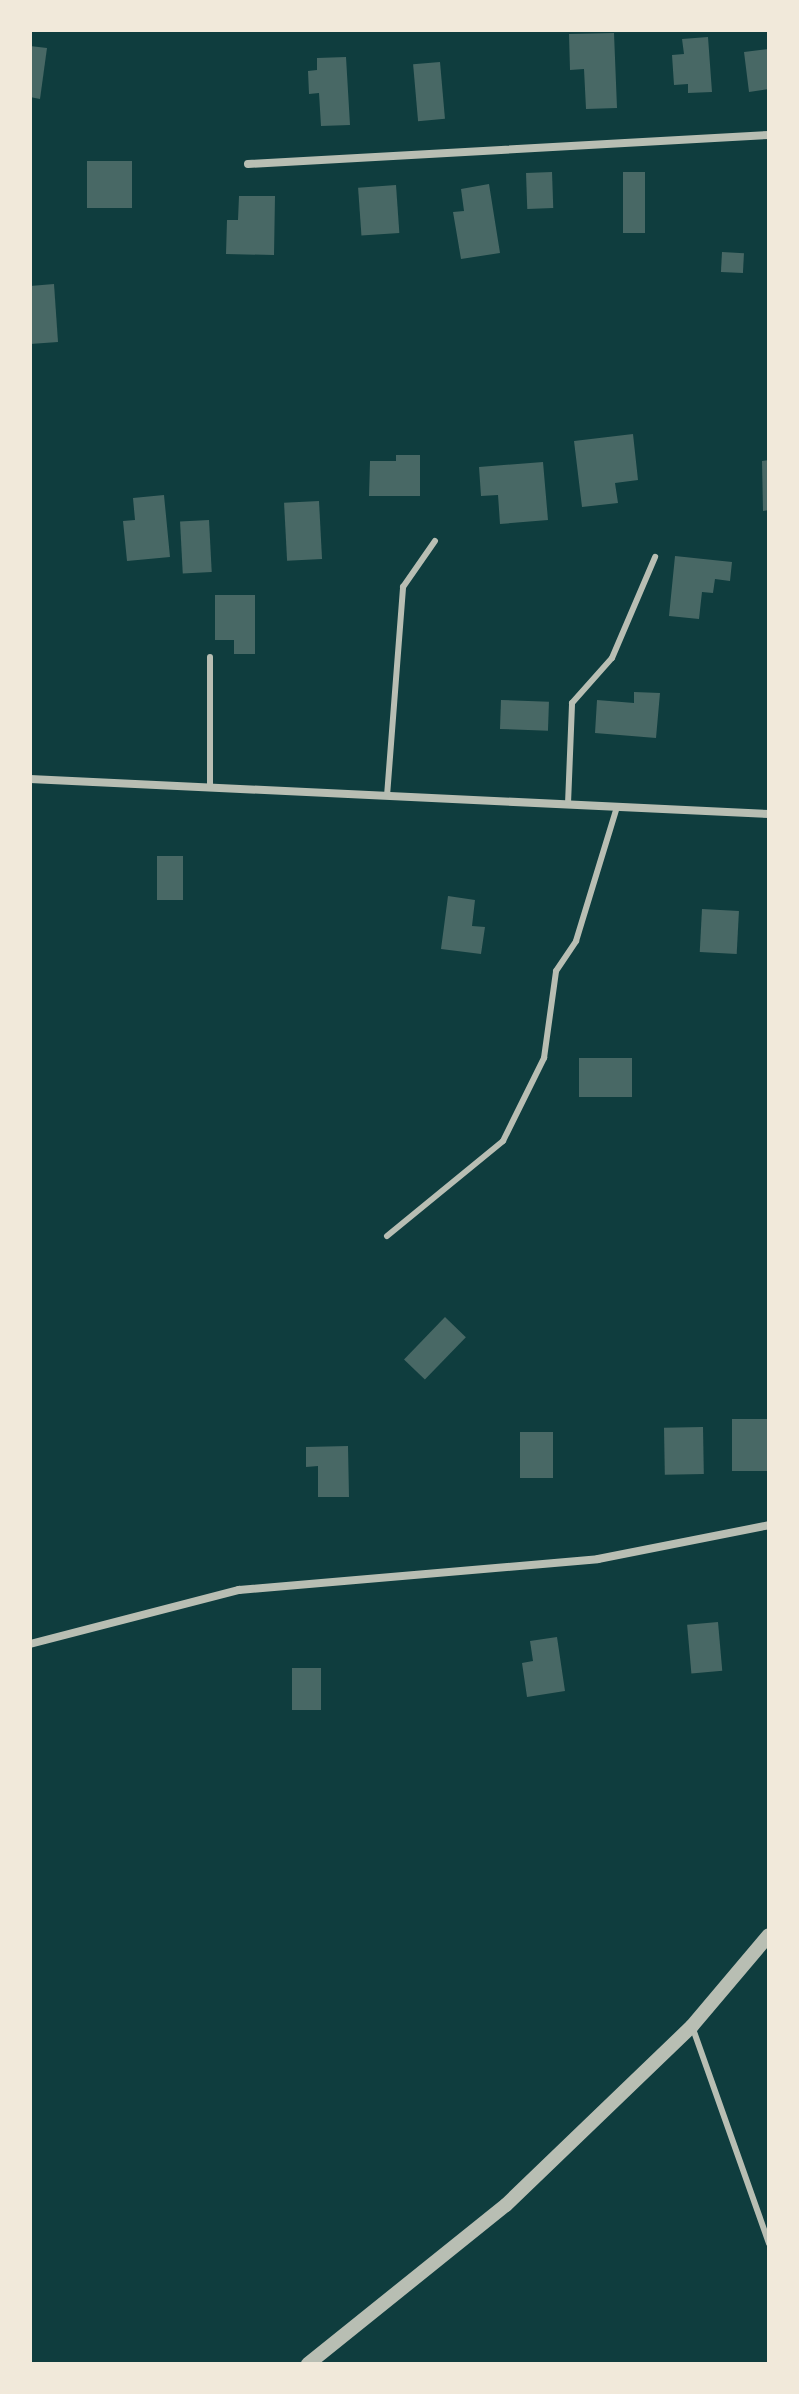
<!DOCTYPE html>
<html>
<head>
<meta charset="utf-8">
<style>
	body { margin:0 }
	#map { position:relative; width:799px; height:2394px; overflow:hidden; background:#0f3d3e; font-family:"Golos Text",sans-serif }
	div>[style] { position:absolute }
	.building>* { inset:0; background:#486865; transform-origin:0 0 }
	.service>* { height:6px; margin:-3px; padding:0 3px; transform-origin:3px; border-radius:3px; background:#b8beb3 }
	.minor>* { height:8px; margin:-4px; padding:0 4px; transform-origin:4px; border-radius:4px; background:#b8beb3 }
	.tertiary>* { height:14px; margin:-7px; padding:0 7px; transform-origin:7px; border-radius:7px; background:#b8beb3 }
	span { translate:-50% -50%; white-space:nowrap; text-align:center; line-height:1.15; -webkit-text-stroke:6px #f1e9da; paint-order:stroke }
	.frame { position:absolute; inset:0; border:32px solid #f1e9da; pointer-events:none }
</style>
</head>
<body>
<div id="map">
	<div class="building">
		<i style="clip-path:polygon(614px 33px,617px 108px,586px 109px,584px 69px,570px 70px,569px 34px)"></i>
		<i style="clip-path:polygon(708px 37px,712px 92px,688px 93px,688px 84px,674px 85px,672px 55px,684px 54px,682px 39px)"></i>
		<i style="clip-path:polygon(30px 46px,47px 48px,40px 99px,30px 97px)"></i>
		<i style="clip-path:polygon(769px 49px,769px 89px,749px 92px,744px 52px)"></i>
		<i style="clip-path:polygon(346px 57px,350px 125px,321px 126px,319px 93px,309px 94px,308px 71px,317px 70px,317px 58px)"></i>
		<i style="left:440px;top:62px;width:57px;height:27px;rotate:85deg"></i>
		<i style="left:132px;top:161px;width:47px;height:45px;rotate:90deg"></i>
		<i style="left:552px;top:172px;width:36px;height:26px;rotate:88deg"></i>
		<i style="left:623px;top:172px;width:22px;height:61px"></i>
		<i style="clip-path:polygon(489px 184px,500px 253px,461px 259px,453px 212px,464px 211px,461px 189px)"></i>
		<i style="left:396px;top:185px;width:48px;height:38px;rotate:86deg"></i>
		<i style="clip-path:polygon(239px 196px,275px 196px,274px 255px,226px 254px,227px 220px,238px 220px)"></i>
		<i style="left:722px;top:252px;width:22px;height:20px;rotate:3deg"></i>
		<i style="clip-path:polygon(54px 284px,58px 342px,30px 344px,30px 286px)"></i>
		<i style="clip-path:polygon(633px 434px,638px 480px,615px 483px,618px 503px,582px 507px,574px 441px)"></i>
		<i style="clip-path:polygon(396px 455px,420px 455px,420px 496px,369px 496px,370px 461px,396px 461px)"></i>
		<i style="clip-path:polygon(769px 460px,769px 510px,763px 511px,762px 461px)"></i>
		<i style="clip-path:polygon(543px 462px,548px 520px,500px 524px,498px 495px,481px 496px,479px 467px)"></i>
		<i style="clip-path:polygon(164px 495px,170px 557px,127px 561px,123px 521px,135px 520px,133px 498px)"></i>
		<i style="left:319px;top:501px;width:58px;height:35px;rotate:87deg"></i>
		<i style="left:209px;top:520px;width:52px;height:29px;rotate:87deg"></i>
		<i style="clip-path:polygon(675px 556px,732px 562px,730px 581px,715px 579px,713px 593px,702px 592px,699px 619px,669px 616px)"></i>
		<i style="clip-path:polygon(215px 595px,255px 595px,255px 654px,234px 654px,234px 640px,215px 640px)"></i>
		<i style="clip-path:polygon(634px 692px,660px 693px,656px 738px,595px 733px,597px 700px,634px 703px)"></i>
		<i style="left:501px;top:700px;width:48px;height:29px;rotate:2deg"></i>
		<i style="left:157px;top:856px;width:26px;height:44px"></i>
		<i style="clip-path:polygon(448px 896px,475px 900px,472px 926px,485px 927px,481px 954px,441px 949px)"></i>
		<i style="left:702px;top:909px;width:37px;height:43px;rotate:3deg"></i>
		<i style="left:632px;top:1058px;width:39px;height:53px;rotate:90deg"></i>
		<i style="left:445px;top:1317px;width:29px;height:59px;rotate:44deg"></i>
		<i style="left:769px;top:1419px;width:52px;height:37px;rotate:90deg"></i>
		<i style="left:703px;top:1427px;width:47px;height:39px;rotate:89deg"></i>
		<i style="left:520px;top:1432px;width:33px;height:46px"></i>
		<i style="clip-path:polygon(348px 1446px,349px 1497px,318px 1497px,318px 1466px,306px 1467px,306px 1447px)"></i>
		<i style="left:718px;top:1622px;width:49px;height:31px;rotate:85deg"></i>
		<i style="clip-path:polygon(557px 1637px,565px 1691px,527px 1697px,522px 1663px,533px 1661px,530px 1641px)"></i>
		<i style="left:292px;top:1668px;width:29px;height:42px"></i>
	</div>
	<div class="service">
		<i style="left:210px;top:788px;width:131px;rotate:-90deg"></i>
		<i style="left:387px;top:796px;width:210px;rotate:-85.6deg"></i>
		<i style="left:403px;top:587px;width:56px;rotate:-55.2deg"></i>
		<i style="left:568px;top:804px;width:101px;rotate:-87.7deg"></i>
		<i style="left:572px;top:703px;width:60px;rotate:-48.4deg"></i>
		<i style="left:612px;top:658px;width:110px;rotate:-66.9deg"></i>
		<i style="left:387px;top:1236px;width:150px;rotate:-39.3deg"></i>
		<i style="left:503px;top:1141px;width:93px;rotate:-63.7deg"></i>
		<i style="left:544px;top:1058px;width:88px;rotate:-82.1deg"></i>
		<i style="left:556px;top:971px;width:36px;rotate:-56deg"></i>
		<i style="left:576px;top:941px;width:140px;rotate:-73deg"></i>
		<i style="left:692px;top:2026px;width:231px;rotate:70.5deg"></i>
	</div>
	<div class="minor">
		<i style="left:248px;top:164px;width:522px;rotate:-3.19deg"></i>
		<i style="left:30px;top:779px;width:740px;rotate:2.71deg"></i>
		<i style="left:30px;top:1644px;width:216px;rotate:-14.5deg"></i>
		<i style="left:239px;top:1590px;width:360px;rotate:-4.9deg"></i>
		<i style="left:598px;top:1559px;width:174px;rotate:-11.2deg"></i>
	</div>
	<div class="tertiary">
		<i style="left:308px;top:2364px;width:254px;rotate:-38.8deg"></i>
		<i style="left:506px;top:2205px;width:258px;rotate:-43.9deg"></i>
		<i style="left:692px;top:2026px;width:119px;rotate:-49.8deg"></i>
	</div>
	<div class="frame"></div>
</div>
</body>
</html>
